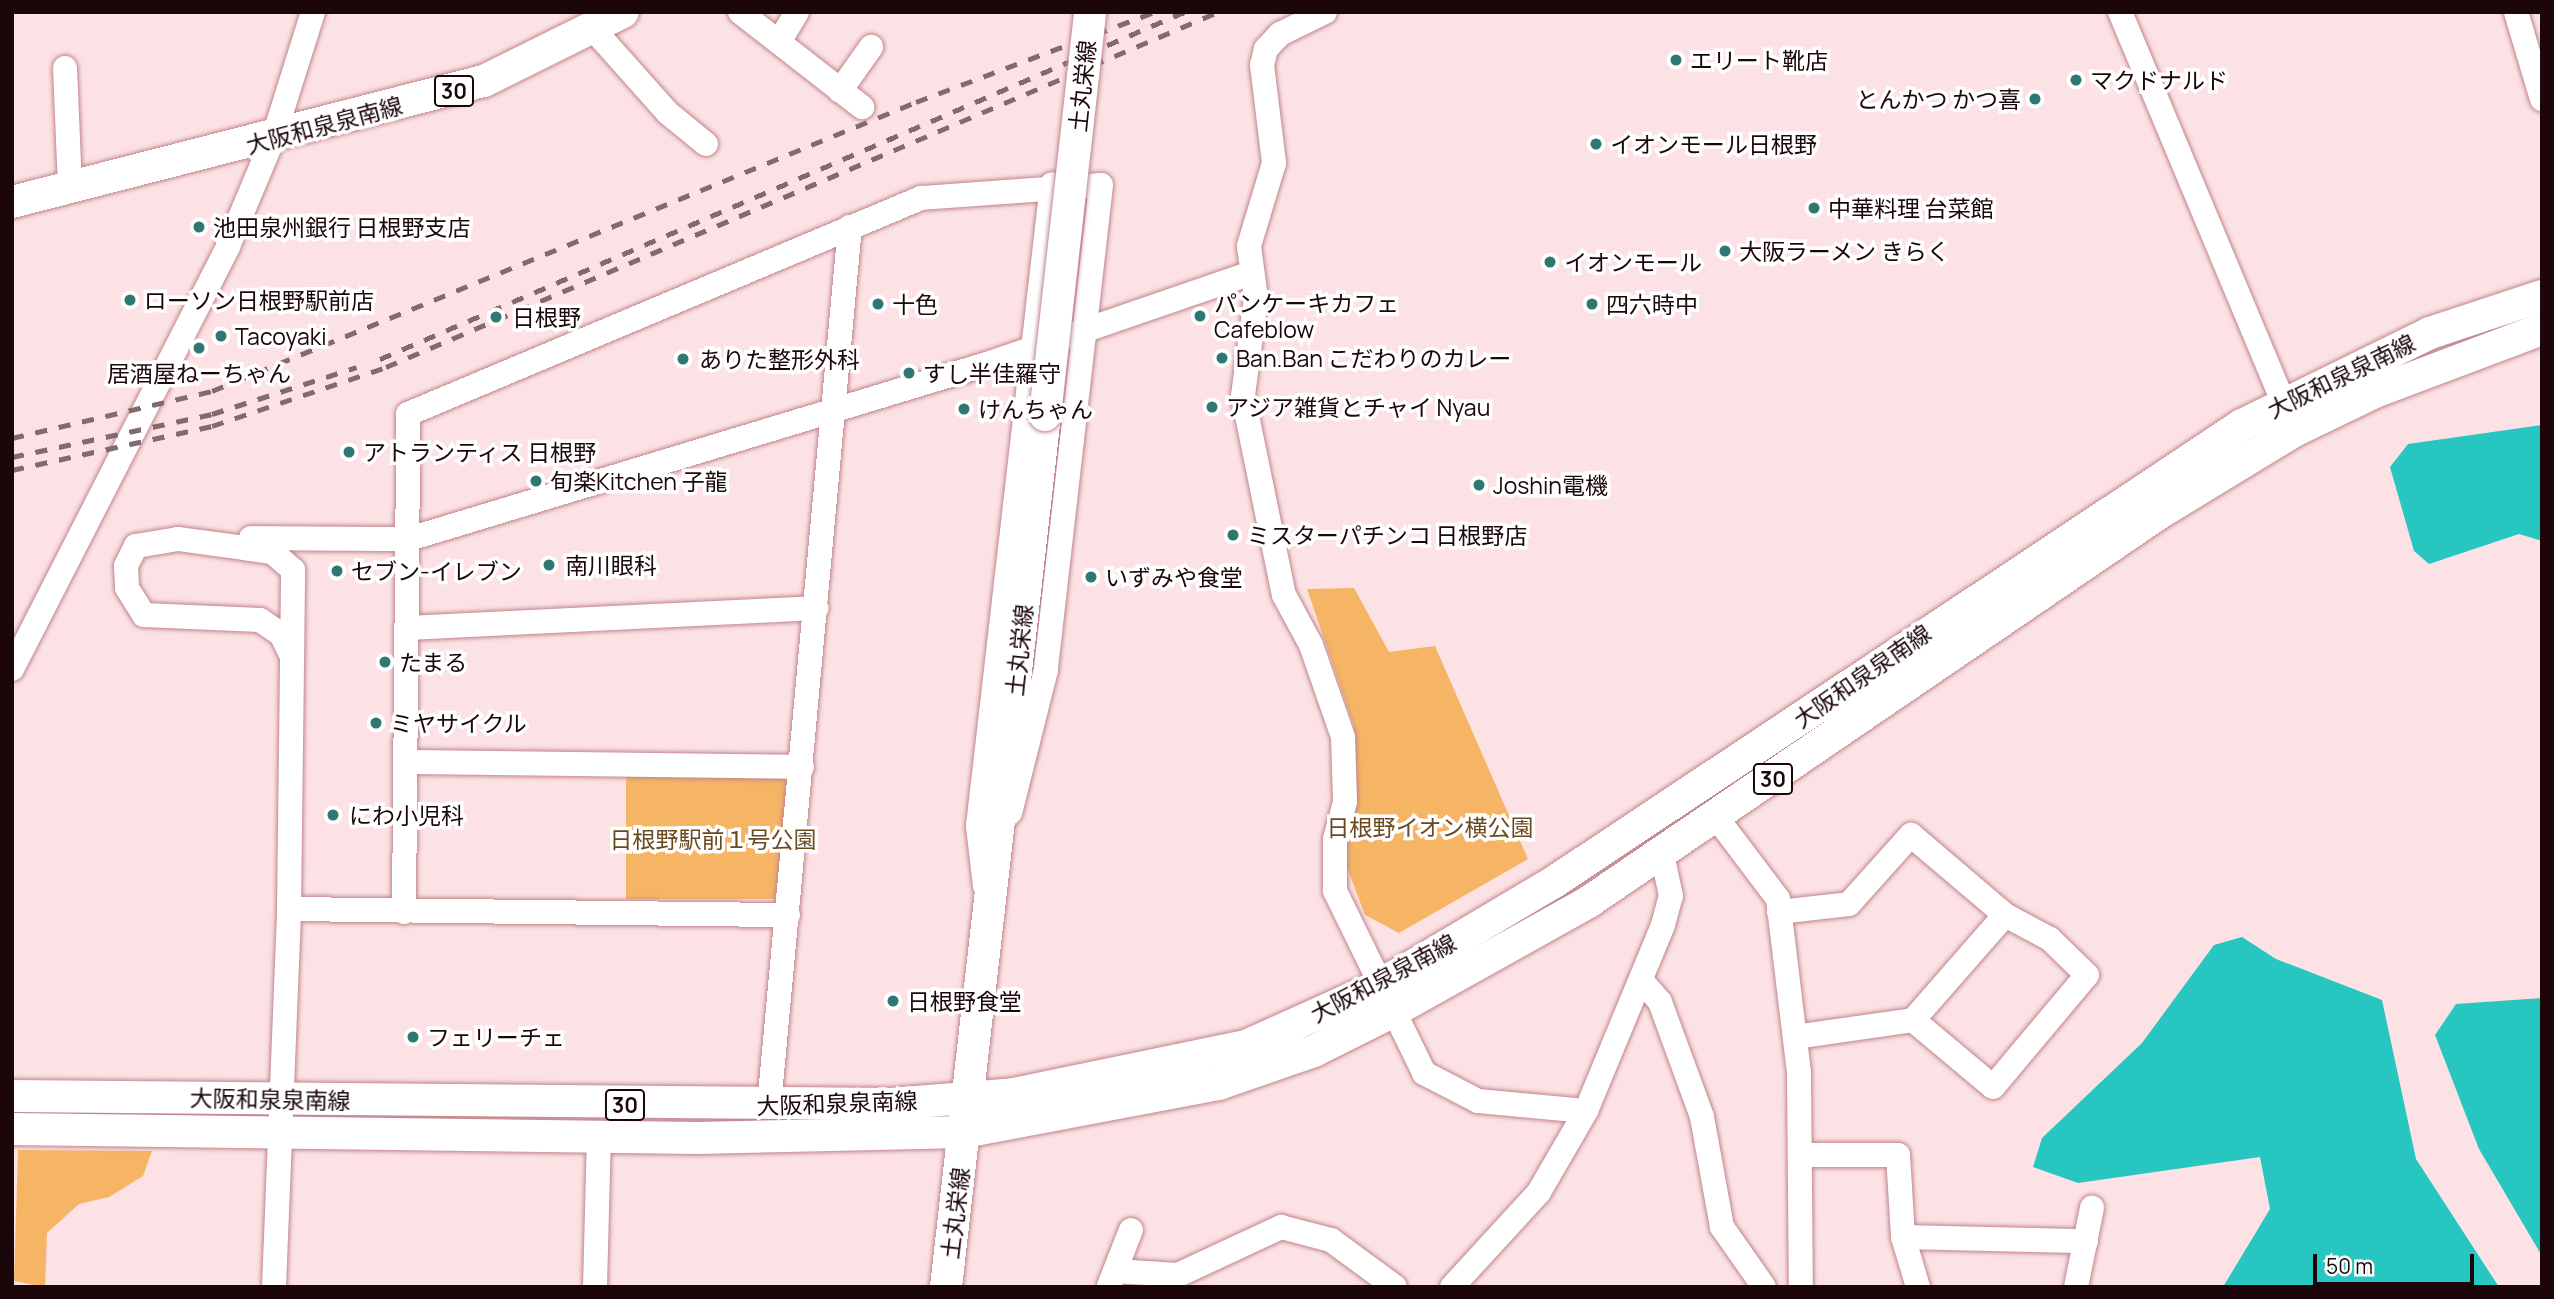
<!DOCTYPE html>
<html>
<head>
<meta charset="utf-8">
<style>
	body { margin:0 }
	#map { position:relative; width:2554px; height:1299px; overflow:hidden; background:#fce2e4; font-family:Manrope,"Noto Sans JP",sans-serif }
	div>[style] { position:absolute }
	.green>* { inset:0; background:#f5b565; transform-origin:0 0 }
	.water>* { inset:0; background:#27c6c0 }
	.roads { filter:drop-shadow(0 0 2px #c0848b) drop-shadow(0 0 2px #c0848b) }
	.minor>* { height:24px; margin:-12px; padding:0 12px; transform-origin:12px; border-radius:12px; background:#fff }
	.major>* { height:32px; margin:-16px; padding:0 16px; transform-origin:16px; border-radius:16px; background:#fff }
	.rail>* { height:5px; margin-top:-2.5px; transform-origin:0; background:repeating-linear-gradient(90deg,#826a6e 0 12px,transparent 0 24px) }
	.bridges { filter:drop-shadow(0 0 2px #c0848b) drop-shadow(0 0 2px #c0848b) }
	.major-bridge>* { height:32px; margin:-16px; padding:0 16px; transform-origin:16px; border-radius:16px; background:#fff }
	.dots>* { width:19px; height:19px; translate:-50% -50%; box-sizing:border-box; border:4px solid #fff; border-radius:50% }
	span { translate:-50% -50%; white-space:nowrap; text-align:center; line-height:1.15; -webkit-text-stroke:7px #fff; paint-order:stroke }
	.shield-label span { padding:2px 5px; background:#fff; border:2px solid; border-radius:5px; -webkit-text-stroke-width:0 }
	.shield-label { font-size:21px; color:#1b060a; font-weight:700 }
	.poi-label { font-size:23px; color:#1b060a }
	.left { translate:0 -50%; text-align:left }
	.right { translate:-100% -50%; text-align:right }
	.street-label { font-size:23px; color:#1b060a }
	.park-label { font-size:23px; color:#6a491e }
	.frame { position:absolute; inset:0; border:14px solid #1b060a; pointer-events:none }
	.scale { position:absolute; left:2313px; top:1254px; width:161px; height:32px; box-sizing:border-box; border:4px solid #1b060a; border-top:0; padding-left:9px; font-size:21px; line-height:24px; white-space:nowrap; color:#1b060a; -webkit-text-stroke:5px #fff; paint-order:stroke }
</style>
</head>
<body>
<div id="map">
	<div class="green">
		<i style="clip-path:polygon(1354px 588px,1389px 652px,1435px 646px,1528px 859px,1399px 933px,1365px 915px,1342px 854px,1356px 803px,1354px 726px,1307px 589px)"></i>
		<i style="left:626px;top:777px;width:163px;height:122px"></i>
		<i style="clip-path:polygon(18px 1150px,152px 1151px,143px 1176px,109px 1197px,79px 1204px,47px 1233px,45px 1287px,14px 1281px)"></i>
	</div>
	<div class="water">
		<i style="clip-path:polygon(2542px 425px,2542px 541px,2519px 534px,2429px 564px,2414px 551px,2390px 467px,2408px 444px)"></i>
		<i style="clip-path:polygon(2242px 937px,2276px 959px,2382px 1000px,2416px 1159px,2499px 1287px,2223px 1287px,2270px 1209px,2260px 1157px,2078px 1183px,2033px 1167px,2042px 1138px,2142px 1043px,2214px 945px)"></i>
		<i style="clip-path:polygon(2542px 998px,2542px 1256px,2479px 1149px,2435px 1035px,2456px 1004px)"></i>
	</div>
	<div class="roads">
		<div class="minor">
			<i style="left:740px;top:12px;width:155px;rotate:37.9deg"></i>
			<i style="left:1325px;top:12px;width:50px;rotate:153.9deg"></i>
			<i style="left:1280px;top:34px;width:21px;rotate:133deg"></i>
			<i style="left:1266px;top:49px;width:16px;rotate:104deg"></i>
			<i style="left:1262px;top:65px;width:99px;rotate:83deg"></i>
			<i style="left:1274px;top:163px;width:87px;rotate:106.8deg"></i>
			<i style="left:1249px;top:246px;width:52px;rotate:82.3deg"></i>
			<i style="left:1256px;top:298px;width:99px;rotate:97.6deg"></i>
			<i style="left:1243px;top:396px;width:203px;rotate:78.4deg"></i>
			<i style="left:1284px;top:595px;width:57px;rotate:61.6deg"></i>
			<i style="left:1311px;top:645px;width:97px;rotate:70.8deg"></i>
			<i style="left:1343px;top:737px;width:65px;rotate:88.2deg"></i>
			<i style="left:1345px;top:802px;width:38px;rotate:105deg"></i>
			<i style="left:1335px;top:839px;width:52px;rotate:90deg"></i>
			<i style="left:1335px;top:891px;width:203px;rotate:63.9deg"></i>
			<i style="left:1424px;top:1073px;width:61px;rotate:27.4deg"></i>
			<i style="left:1478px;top:1101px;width:108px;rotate:5.3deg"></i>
			<i style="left:2120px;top:12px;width:440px;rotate:67.3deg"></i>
			<i style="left:2516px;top:12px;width:91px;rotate:73.4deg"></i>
			<i style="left:594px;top:30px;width:111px;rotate:48.3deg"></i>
			<i style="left:668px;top:113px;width:49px;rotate:39.2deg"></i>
			<i style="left:779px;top:42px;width:35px;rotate:-59deg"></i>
			<i style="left:65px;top:68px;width:120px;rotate:87.6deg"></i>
			<i style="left:840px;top:91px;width:54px;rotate:-54.8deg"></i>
			<i style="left:251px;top:538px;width:158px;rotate:0.4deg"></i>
			<i style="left:409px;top:539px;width:607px;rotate:-16.85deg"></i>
			<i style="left:990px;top:363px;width:274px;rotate:-19deg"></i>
			<i style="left:409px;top:628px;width:408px;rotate:-2.8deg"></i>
			<i style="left:12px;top:669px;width:475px;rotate:-62.9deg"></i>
			<i style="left:228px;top:246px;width:116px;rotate:-67.2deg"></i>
			<i style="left:273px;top:139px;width:133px;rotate:-72.5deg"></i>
			<i style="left:406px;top:762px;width:396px;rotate:0.7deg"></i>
			<i style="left:1717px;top:818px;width:101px;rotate:53deg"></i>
			<i style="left:1778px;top:899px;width:175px;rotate:83.1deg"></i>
			<i style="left:1799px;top:1073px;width:214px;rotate:89.5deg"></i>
			<i style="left:985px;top:886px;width:60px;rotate:-96.7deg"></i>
			<i style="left:978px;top:826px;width:646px;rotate:-83.42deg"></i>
			<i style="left:289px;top:909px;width:499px;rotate:0.7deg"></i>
			<i style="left:404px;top:912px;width:498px;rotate:-89.5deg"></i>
			<i style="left:408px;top:414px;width:557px;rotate:-22.83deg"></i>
			<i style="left:921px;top:198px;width:180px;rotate:-4.1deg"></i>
			<i style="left:1101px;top:185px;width:488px;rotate:96.5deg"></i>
			<i style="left:1046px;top:670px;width:147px;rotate:104.1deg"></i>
			<i style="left:1779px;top:912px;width:70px;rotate:-6.5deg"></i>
			<i style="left:1849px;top:904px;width:93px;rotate:-48.1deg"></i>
			<i style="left:1911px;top:835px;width:123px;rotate:40.4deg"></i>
			<i style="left:2005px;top:915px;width:140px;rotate:131.2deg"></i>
			<i style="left:1641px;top:980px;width:29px;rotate:49deg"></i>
			<i style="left:1660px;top:1002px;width:122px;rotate:69.9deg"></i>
			<i style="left:1702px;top:1117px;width:112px;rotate:79.7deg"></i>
			<i style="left:1722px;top:1227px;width:73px;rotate:55deg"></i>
			<i style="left:1795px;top:1037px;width:119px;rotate:-8.2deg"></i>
			<i style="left:1913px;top:1020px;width:104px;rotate:39.9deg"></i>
			<i style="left:1993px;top:1087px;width:146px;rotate:-50deg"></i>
			<i style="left:2087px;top:975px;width:52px;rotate:-135.8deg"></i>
			<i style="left:2050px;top:939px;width:51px;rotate:-151.9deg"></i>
			<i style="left:769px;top:1106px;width:883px;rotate:-84.74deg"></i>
			<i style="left:1800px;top:1155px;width:98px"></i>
			<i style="left:1898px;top:1155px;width:82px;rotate:86.5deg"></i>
			<i style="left:1903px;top:1237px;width:52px;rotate:73.3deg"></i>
			<i style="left:1903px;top:1237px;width:183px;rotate:1.3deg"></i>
			<i style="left:1115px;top:1271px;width:63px;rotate:3.6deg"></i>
			<i style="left:1178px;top:1275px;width:114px;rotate:-25deg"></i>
			<i style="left:1281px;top:1227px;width:52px;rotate:14.6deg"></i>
			<i style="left:1331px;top:1240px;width:79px;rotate:36.3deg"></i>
			<i style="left:1109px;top:1286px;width:60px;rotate:-68.6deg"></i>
			<i style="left:274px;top:1287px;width:378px;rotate:-87.7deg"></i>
			<i style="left:289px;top:909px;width:339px;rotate:-89.3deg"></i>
			<i style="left:293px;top:570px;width:28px;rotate:-139deg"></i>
			<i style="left:272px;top:552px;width:27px;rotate:-172deg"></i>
			<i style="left:245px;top:548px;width:68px;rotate:-172.3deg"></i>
			<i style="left:178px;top:539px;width:43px;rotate:170.5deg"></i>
			<i style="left:136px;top:546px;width:22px;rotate:117deg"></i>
			<i style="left:126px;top:566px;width:22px;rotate:87deg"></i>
			<i style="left:127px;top:588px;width:32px;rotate:58deg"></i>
			<i style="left:144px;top:615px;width:116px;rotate:2.5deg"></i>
			<i style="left:260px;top:620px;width:25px;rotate:34deg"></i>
			<i style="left:281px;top:634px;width:25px;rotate:64deg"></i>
			<i style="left:595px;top:1287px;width:151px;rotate:-88.5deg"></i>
			<i style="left:1452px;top:1287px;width:129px;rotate:-47.5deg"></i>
			<i style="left:1539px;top:1192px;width:94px;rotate:-59.9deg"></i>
			<i style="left:1586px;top:1111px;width:201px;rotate:-67.5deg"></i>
			<i style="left:1663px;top:925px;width:30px;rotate:-75deg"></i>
			<i style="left:1671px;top:896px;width:43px;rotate:-102.1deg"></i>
			<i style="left:2076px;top:1287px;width:81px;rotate:-78.6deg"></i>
		</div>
		<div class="major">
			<i style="left:12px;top:202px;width:487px;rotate:-14.4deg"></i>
			<i style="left:484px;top:81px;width:155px;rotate:-26.4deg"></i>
			<i style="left:12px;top:1096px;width:879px;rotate:0.52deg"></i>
			<i style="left:891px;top:1104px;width:123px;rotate:-4.6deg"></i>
			<i style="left:1014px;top:1094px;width:237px;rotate:-11.7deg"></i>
			<i style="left:1246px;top:1046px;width:144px;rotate:-24.2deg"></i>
			<i style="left:1377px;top:987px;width:206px;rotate:-30.7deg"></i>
			<i style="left:1554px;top:882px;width:826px;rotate:-33.59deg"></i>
			<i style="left:2242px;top:425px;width:209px;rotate:-26.1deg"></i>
			<i style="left:2430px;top:333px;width:118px;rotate:-18.3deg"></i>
			<i style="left:12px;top:1129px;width:685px;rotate:0.75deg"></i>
			<i style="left:697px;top:1138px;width:267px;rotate:-1.3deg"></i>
			<i style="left:964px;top:1132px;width:259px;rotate:-10.7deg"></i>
			<i style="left:1219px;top:1084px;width:101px;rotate:-19.2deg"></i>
			<i style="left:1314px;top:1051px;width:85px;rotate:-26.6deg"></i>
			<i style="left:1390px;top:1013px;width:229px;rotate:-29.2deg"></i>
			<i style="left:1590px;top:901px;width:691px;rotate:-34.27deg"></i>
			<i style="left:2161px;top:512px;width:158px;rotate:-31.3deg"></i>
			<i style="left:2296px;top:430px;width:88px;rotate:-25.7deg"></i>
			<i style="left:2375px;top:392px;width:178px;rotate:-20.7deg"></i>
			<i style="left:946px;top:1287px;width:878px;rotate:-83.52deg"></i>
		</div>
	</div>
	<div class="rail">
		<i style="left:380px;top:359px;width:876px;rotate:-23.34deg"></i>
		<i style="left:12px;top:438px;width:205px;rotate:-13.2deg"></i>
		<i style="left:212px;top:391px;width:761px;rotate:-22.32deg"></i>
		<i style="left:916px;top:102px;width:254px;rotate:-20.7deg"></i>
		<i style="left:12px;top:457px;width:205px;rotate:-12.1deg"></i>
		<i style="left:212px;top:414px;width:152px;rotate:-18deg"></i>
		<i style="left:12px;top:470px;width:205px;rotate:-12.4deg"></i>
		<i style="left:212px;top:426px;width:184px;rotate:-18.7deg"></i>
		<i style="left:386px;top:367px;width:905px;rotate:-23.11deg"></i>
	</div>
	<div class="bridges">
		<div class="major-bridge">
			<i style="left:1045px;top:415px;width:406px;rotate:-83.6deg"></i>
		</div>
	</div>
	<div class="dots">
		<i style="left:1676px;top:60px;background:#2e7773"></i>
		<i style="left:2076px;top:80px;background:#2e7773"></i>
		<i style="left:2035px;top:99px;background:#2e7773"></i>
		<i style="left:1596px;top:144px;background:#2e7773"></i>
		<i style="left:1814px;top:208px;background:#2e7773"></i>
		<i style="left:199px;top:227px;background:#2e7773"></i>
		<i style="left:1725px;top:251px;background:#2e7773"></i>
		<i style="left:1550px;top:262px;background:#2e7773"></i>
		<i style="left:130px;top:300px;background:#2e7773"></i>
		<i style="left:878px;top:304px;background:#2e7773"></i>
		<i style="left:1592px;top:304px;background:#2e7773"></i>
		<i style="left:1200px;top:316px;background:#2e7773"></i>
		<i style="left:496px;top:317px;background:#2e7773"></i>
		<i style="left:221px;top:336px;background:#2e7773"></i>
		<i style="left:199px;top:348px;background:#2e7773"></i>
		<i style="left:1222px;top:358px;background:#2e7773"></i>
		<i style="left:683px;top:359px;background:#2e7773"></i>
		<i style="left:909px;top:373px;background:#2e7773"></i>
		<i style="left:1212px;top:407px;background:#2e7773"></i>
		<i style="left:964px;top:409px;background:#2e7773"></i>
		<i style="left:349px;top:452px;background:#2e7773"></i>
		<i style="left:536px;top:481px;background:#2e7773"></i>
		<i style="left:1479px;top:485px;background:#2e7773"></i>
		<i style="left:1233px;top:535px;background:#2e7773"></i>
		<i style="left:549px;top:565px;background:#2e7773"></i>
		<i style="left:337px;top:571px;background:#2e7773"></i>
		<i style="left:1091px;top:577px;background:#2e7773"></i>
		<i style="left:385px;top:662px;background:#2e7773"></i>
		<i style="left:376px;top:723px;background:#2e7773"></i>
		<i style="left:333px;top:815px;background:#2e7773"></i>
		<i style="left:893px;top:1001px;background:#2e7773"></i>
		<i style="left:413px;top:1037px;background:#2e7773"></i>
	</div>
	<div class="shield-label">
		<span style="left:454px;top:91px">30</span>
		<span style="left:1773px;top:779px">30</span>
		<span style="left:625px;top:1105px">30</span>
	</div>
	<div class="poi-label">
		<span class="left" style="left:1690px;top:60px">エリート靴店</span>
		<span class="left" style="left:2090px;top:80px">マクドナルド</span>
		<span class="right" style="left:2021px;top:99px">とんかつ かつ喜</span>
		<span class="left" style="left:1610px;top:144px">イオンモール日根野</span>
		<span class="left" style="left:1828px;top:208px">中華料理 台菜館</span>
		<span class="left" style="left:213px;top:227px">池田泉州銀行 日根野支店</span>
		<span class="left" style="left:1739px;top:251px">大阪ラーメン きらく</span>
		<span class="left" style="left:1564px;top:262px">イオンモール</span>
		<span class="left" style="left:144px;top:300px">ローソン日根野駅前店</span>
		<span class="left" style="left:1214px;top:316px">パンケーキカフェ<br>Cafeblow</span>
		<span class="left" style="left:892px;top:304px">十色</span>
		<span class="left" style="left:1606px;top:304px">四六時中</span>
		<span class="left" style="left:512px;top:317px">日根野</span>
		<span class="left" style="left:235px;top:336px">Tacoyaki</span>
		<span class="left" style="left:1236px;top:358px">Ban.Ban こだわりのカレー</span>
		<span class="left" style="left:699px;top:359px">ありた整形外科</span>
		<span style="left:199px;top:373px">居酒屋ねーちゃん</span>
		<span class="left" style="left:923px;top:373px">すし半佳羅守</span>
		<span class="left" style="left:1226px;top:407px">アジア雑貨とチャイ Nyau</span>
		<span class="left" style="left:978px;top:409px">けんちゃん</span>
		<span class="left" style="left:363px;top:452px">アトランティス 日根野</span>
		<span class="left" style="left:550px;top:481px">旬楽Kitchen 子龍</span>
		<span class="left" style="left:1493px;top:485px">Joshin電機</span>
		<span class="left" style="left:1247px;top:535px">ミスターパチンコ 日根野店</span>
		<span class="left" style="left:565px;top:565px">南川眼科</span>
		<span class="left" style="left:351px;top:571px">セブン-イレブン</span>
		<span class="left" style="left:1105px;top:577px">いずみや食堂</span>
		<span class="left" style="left:399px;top:662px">たまる</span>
		<span class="left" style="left:390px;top:723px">ミヤサイクル</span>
		<span class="left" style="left:349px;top:815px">にわ小児科</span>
		<span class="left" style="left:907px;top:1001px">日根野食堂</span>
		<span class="left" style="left:427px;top:1037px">フェリーチェ</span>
	</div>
	<div class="street-label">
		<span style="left:1082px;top:86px;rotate:-84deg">土丸栄線</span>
		<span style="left:324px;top:125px;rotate:-15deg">大阪和泉泉南線</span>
		<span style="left:2341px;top:376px;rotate:-26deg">大阪和泉泉南線</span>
		<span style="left:1019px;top:650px;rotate:-84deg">土丸栄線</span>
		<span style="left:1862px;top:676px;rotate:-35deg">大阪和泉泉南線</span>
		<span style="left:1383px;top:978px;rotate:-28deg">大阪和泉泉南線</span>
		<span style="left:270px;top:1099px;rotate:1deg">大阪和泉泉南線</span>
		<span style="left:837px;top:1103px;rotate:-2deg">大阪和泉泉南線</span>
		<span style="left:955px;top:1213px;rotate:-83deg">土丸栄線</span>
	</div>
	<div class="park-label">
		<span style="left:1430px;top:827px">日根野イオン横公園</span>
		<span style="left:713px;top:839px">日根野駅前１号公園</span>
	</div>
	<div class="frame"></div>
	<div class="scale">50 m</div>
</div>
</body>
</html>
